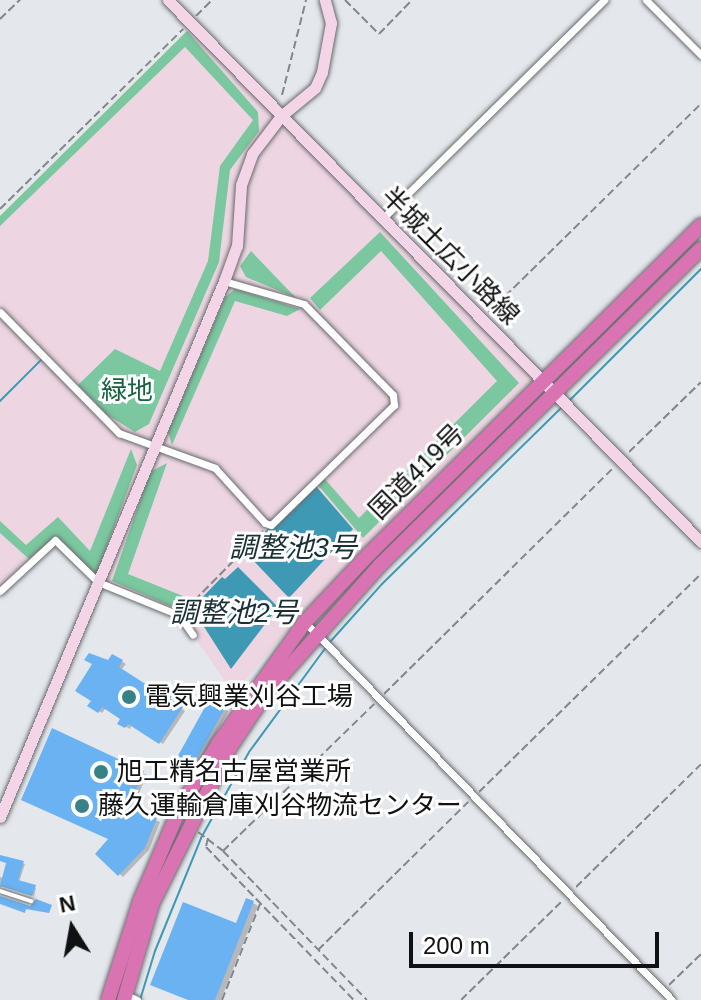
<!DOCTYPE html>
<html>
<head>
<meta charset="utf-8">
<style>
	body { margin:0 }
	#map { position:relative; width:701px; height:1000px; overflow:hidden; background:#e4e7eb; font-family:Helvetica,"Noto Sans JP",sans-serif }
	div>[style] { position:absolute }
	.industrial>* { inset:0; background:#edd6e2 }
	.green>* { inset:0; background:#7bc79f }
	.water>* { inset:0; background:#3e9ab4 }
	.shadow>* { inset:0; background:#0003; transform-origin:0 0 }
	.stream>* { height:2px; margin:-1px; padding:0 1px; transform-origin:1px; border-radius:1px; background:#3e9ab4 }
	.building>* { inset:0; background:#6bb2f2; transform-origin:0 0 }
	.path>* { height:2px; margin-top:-1px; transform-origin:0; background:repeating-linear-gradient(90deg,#848689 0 8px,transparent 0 12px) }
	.roads { filter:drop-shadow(0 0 2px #696b6e) drop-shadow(0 0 2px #696b6e) }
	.lane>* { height:4px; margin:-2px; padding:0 2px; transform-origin:2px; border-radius:2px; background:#fff }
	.street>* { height:7px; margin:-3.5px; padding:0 3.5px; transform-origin:3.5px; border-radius:3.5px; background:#fff }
	.secondary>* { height:11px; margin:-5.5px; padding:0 5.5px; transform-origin:5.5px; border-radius:5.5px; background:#f4d5e8 }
	.highway>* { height:14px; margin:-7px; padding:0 7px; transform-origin:7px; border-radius:7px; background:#d973b2 }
	.dots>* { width:22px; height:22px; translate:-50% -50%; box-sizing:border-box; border:4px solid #fff; border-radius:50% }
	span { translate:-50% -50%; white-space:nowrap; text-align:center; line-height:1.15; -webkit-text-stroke:6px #fff; paint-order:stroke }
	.street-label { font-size:26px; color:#101112 }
	.park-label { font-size:26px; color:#176040 }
	.poi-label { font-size:26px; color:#101112 }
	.left { translate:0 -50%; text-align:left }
	.water-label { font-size:28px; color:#1a2f36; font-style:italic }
	.north { position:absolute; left:32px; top:888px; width:80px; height:80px; -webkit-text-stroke:6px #fff; paint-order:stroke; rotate:349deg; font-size:22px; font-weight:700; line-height:32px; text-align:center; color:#101112 }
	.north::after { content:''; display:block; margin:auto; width:28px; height:36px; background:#101112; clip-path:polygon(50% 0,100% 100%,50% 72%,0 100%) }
	.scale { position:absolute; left:409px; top:932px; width:250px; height:36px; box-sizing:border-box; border:4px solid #101112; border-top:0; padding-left:10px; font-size:24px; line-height:28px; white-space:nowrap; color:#101112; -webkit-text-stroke:6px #fff; paint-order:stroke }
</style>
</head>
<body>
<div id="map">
	<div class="industrial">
		<i style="clip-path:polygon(187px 31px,269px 103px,536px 382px,301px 614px,234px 694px,179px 615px,98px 582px,56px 541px,0 590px,0 216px)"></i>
	</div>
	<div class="green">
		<i style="clip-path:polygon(187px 31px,258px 112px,259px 131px,230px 170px,219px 262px,149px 424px,135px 432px,106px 414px,78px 385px,115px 349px,160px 371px,208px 261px,220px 166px,253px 120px,185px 47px,0 226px,0 216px)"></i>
		<i style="clip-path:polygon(380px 232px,519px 383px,363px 538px,317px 484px,324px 478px,359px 518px,497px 381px,381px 251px,320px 310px,310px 298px)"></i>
		<i style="clip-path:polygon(251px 251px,296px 298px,246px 277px,240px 266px)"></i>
		<i style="clip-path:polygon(235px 289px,300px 309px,287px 316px,235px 301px,172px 445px,168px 432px,225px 297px)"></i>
		<i style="clip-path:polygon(131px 449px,137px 465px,96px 576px,56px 536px,29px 559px,0 533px,0 521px,26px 545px,58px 517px,90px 551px)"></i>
		<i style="clip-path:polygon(167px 463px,128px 574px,183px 596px,177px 609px,112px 581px,150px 472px)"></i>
	</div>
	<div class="water">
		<i style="clip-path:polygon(315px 485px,353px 529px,289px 598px,249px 556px,262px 542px,258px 538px)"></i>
		<i style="clip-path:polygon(238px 567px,278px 607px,231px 669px,192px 608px,222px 577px,225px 579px)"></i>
	</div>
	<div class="shadow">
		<i style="clip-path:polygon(113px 656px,126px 664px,121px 670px,162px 696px,166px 690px,178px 697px,174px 704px,185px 711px,163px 744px,132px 724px,130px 729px,120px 723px,123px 719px,106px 708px,102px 713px,90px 706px)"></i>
		<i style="left:210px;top:701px;width:21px;height:76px;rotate:29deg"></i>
		<i style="clip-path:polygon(53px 731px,147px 775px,132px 809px,160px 822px,149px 850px,123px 877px,98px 854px,111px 839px)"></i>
		<i style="clip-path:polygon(0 857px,25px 864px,19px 882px,36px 888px,34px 896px,3px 886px,0 888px,0 877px,3px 878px,8px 862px)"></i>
		<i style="clip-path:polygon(253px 903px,258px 906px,221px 1000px,190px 1000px)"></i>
	</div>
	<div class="stream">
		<i style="left:0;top:401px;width:61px;rotate:-45deg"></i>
		<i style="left:569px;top:401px;width:187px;rotate:-45deg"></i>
		<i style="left:330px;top:642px;width:78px;rotate:-48.1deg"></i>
		<i style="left:382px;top:584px;width:251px;rotate:-44.5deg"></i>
		<i style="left:140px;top:1000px;width:51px;rotate:-73deg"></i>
		<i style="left:155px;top:951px;width:122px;rotate:-67.8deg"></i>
		<i style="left:201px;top:838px;width:98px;rotate:-60.8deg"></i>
		<i style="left:249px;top:752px;width:130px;rotate:-53.7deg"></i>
	</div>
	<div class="building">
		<i style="clip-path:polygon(89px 653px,108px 660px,112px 654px,123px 660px,119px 667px,161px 694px,165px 687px,176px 694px,172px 700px,183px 707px,159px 744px,128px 724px,125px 728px,117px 724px,120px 719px,102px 707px,98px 713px,87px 706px,91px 701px,75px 691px,92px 664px,84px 660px)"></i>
		<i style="left:210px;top:698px;width:18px;height:81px;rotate:29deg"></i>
		<i style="clip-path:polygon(52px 728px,144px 771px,129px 806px,157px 818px,145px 848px,118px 876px,95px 854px,108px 839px,21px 800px)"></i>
		<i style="clip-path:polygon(0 855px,24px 861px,18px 880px,36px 885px,32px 896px,0 886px,6px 863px,0 861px)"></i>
		<i style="clip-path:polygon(0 896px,30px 906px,36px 899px,52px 905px,49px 913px,26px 909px,25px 913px,0 904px)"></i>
		<i style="clip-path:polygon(246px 898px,254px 901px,215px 1000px,188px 1000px,150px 985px,183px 902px,236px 923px)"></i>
	</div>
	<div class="path">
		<i style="left:345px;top:0;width:48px;rotate:45deg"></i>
		<i style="left:379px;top:34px;width:47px;rotate:-45.9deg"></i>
		<i style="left:196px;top:16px;width:23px;rotate:-45deg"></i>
		<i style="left:0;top:19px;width:28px;rotate:-44deg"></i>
		<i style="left:282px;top:95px;width:98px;rotate:-75.8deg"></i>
		<i style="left:0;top:209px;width:257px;rotate:-44.5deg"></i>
		<i style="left:488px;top:313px;width:298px;rotate:-44.5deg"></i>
		<i style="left:629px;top:452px;width:100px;rotate:-44.2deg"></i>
		<i style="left:186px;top:609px;width:110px;rotate:-45.4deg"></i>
		<i style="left:384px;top:694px;width:322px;rotate:-44.6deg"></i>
		<i style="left:479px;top:792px;width:311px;rotate:-44.5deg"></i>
		<i style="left:198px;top:832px;width:31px;rotate:37deg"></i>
		<i style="left:223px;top:851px;width:207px;rotate:46deg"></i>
		<i style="left:208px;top:838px;width:9px;rotate:103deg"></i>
		<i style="left:206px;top:847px;width:213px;rotate:46deg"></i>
		<i style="left:223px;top:851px;width:211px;rotate:-44.2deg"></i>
		<i style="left:576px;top:887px;width:175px;rotate:-44.5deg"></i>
		<i style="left:318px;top:950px;width:211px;rotate:-44.6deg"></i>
		<i style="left:669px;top:985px;width:45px;rotate:-44.1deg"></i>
		<i style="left:222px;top:1000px;width:103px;rotate:-68.4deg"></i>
		<i style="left:461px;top:1000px;width:143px;rotate:-44.4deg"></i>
	</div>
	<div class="roads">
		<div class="lane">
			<i style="left:0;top:891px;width:33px;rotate:18deg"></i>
		</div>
		<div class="street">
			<i style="left:646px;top:0;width:78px;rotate:45deg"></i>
			<i style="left:382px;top:219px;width:312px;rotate:-44.6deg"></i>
			<i style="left:0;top:312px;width:170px;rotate:45.5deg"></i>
			<i style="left:119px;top:433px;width:102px;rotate:20deg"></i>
			<i style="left:215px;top:468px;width:74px;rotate:47.7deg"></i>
			<i style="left:265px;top:523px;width:6px;rotate:18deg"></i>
			<i style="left:271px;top:525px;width:172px;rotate:-44.3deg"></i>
			<i style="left:394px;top:405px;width:10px;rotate:-96deg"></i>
			<i style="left:393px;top:395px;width:127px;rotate:-134.4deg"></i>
			<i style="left:304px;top:304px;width:83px;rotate:-164deg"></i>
			<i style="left:0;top:591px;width:75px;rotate:-42.8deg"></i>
			<i style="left:55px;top:540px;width:60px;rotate:44.3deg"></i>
			<i style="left:98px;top:582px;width:87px;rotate:22.2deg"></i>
			<i style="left:179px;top:615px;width:24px;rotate:55deg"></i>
			<i style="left:306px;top:623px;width:525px;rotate:45.85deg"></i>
			<i style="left:126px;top:995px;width:12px;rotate:24deg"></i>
		</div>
		<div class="secondary">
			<i style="left:168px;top:0;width:760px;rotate:45.48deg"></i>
			<i style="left:0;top:817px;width:581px;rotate:-67.32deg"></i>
			<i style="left:224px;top:281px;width:37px;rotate:-70deg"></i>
			<i style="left:237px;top:246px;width:61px;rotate:-86.2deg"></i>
			<i style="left:241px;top:185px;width:33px;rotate:-70deg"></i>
			<i style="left:252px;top:154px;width:48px;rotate:-52.7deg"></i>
			<i style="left:281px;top:116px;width:44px;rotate:-39.5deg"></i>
			<i style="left:315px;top:88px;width:17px;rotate:-66deg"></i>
			<i style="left:322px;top:72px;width:50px;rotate:-79.6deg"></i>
			<i style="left:331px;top:23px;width:24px;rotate:-105deg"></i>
		</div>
		<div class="highway">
			<i style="left:108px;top:1000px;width:104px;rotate:-72.1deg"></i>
			<i style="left:140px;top:901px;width:99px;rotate:-66.8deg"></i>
			<i style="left:179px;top:810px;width:77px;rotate:-59.4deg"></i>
			<i style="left:218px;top:744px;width:150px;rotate:-54.5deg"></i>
			<i style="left:305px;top:622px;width:93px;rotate:-46.7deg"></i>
			<i style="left:369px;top:554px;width:467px;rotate:-44.7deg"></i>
			<i style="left:124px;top:1000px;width:100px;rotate:-73.7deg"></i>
			<i style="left:152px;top:904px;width:173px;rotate:-63.6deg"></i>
			<i style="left:229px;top:749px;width:67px;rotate:-56.5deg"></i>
			<i style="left:266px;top:693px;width:171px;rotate:-48.3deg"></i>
			<i style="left:380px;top:565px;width:450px;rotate:-44.6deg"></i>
		</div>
	</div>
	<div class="dots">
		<i style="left:129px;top:697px;background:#388184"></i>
		<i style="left:101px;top:772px;background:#388184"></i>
		<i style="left:82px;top:806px;background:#388184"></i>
	</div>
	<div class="street-label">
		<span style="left:450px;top:256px;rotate:45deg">半城土広小路線</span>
		<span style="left:417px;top:472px;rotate:-45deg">国道419号</span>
	</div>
	<div class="park-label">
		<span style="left:127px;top:391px">緑地</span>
	</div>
	<div class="poi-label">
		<span class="left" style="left:145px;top:697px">電気興業刈谷工場</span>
		<span class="left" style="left:117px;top:772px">旭工精名古屋営業所</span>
		<span class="left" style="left:98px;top:806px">藤久運輸倉庫刈谷物流センター</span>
	</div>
	<div class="water-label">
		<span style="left:293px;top:548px">調整池3号</span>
		<span style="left:234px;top:613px">調整池2号</span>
	</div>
	<div class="north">N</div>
	<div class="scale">200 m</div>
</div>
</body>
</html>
